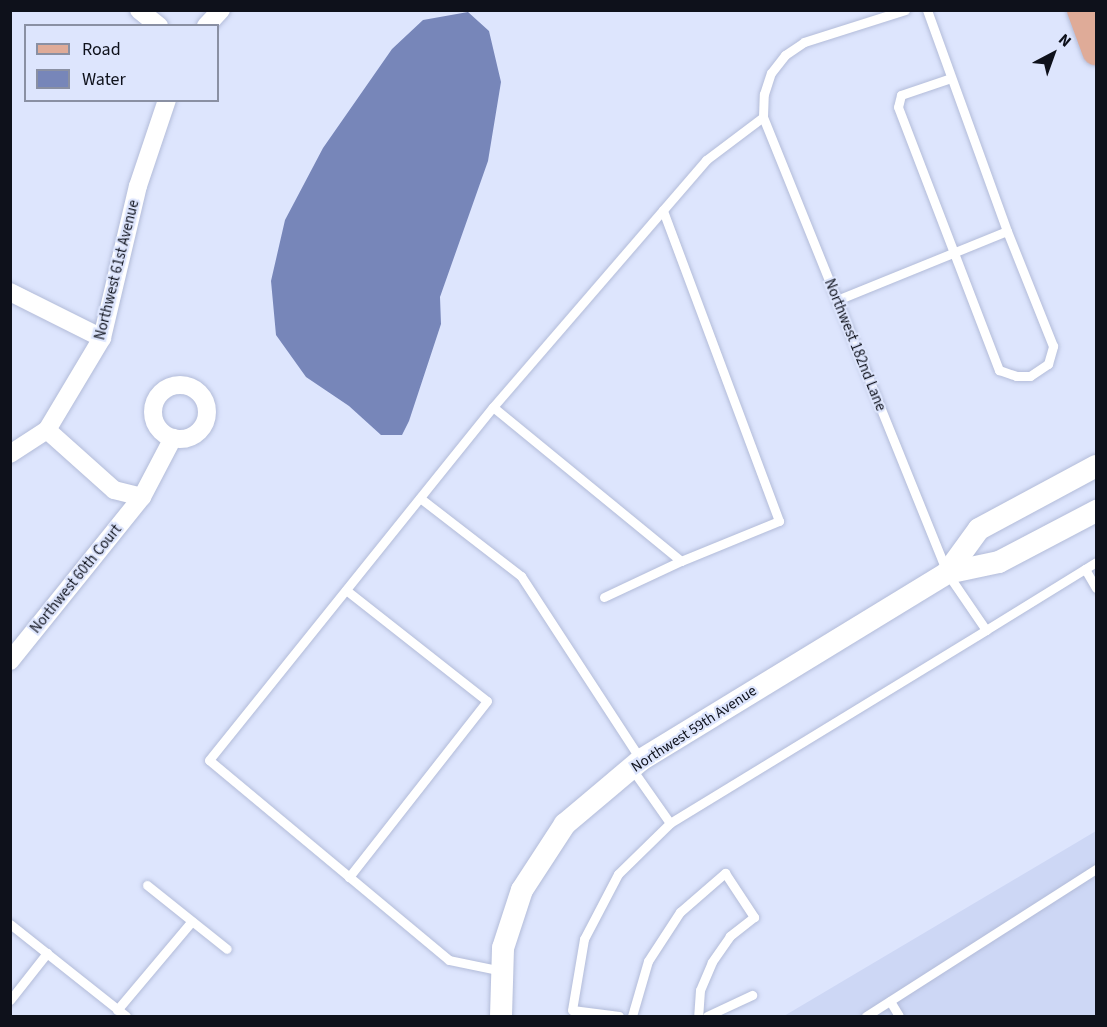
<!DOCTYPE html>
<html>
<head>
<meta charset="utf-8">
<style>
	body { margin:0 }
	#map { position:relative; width:1107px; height:1027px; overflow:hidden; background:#dde5fd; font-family:"Source Sans 3",sans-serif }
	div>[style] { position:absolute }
	.built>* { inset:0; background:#cdd7f5 }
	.water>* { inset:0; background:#7786b9 }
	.roads { filter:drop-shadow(0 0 2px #b3bcd9) drop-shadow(0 0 2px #b3bcd9) }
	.service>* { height:9px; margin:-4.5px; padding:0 4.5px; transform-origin:4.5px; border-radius:4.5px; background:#fff }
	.minor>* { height:18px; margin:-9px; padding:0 9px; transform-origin:9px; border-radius:9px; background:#fff }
	.minor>.ring { margin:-9px; padding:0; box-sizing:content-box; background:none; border:18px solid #fff; border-radius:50% }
	.tertiary>* { height:22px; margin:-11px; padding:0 11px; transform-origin:11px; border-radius:11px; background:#fff }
	.primary>* { height:28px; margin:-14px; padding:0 14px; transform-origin:14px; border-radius:14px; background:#dfab98 }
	span { translate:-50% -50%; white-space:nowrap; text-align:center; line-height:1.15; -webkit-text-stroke:4.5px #dde5fd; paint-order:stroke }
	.street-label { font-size:15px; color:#0e111b }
	.frame { position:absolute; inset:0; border:12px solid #0e111b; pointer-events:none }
	.legend { position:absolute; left:24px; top:24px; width:195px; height:78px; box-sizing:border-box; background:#dde5fd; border:2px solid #8a90a3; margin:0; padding:8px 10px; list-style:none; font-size:18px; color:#0e111b }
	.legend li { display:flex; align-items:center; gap:12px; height:30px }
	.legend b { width:30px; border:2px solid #8a90a3 }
	.north { position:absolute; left:1023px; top:24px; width:60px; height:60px; -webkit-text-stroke:4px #dde5fd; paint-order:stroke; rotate:41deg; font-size:16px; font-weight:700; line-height:24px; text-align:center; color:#0e111b }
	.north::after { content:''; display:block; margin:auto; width:21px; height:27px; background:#0e111b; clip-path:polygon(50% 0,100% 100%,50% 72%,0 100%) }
</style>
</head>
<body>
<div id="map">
	<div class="built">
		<i style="clip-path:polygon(1096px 831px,1096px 1016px,784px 1016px)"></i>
	</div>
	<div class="water">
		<i style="clip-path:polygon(468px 12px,489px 31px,501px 82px,488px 161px,440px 297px,441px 324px,409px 421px,402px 435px,381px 435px,349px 406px,306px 377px,276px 335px,271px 281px,285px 220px,323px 148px,392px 49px,423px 20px)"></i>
	</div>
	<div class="roads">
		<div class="service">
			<i style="left:951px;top:78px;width:53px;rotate:161.2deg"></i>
			<i style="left:901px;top:95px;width:12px;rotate:104deg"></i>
			<i style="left:898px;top:107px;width:282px;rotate:69deg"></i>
			<i style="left:999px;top:370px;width:18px;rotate:19deg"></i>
			<i style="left:1016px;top:376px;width:14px"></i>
			<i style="left:1030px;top:376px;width:22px;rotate:-34deg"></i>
			<i style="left:1048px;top:364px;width:19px;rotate:-74deg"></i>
			<i style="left:1053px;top:346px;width:124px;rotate:-111.8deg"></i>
			<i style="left:763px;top:117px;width:492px;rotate:68deg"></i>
			<i style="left:947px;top:573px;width:69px;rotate:55.6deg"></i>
			<i style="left:986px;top:630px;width:129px;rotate:-31.7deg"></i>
			<i style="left:837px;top:300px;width:183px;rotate:-22.1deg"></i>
			<i style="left:1007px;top:231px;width:235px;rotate:-109.9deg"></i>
			<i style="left:493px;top:407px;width:243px;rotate:39.3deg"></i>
			<i style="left:681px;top:561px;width:106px;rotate:-22.2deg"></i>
			<i style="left:779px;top:521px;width:332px;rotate:-110.5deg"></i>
			<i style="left:420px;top:498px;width:128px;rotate:37.7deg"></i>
			<i style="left:521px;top:576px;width:220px;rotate:56.9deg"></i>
			<i style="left:1085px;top:569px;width:22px;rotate:60deg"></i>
			<i style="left:346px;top:590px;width:179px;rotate:38.2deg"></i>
			<i style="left:487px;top:701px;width:224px;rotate:128.1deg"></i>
			<i style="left:604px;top:597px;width:85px;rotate:-25.1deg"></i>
			<i style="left:632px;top:769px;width:66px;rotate:54.9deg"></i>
			<i style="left:670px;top:823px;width:370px;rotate:-31.4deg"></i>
			<i style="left:147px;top:885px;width:102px;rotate:38.7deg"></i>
			<i style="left:10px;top:924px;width:148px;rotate:38.4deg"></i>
			<i style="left:502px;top:971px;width:54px;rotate:-168.3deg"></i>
			<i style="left:449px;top:960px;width:312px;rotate:-140.2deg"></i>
			<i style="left:209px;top:760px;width:453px;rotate:-51.2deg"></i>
			<i style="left:493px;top:407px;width:326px;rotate:-49.2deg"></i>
			<i style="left:706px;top:160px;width:71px;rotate:-37deg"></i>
			<i style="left:763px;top:117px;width:23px;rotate:-88deg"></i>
			<i style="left:764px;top:94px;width:22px;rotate:-72deg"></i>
			<i style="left:771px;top:73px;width:23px;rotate:-52deg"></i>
			<i style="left:785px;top:55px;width:23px;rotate:-34deg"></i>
			<i style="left:804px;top:42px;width:106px;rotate:-17.6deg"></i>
			<i style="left:10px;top:1000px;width:60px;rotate:-51.8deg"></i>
			<i style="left:890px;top:1001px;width:17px;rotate:59deg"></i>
			<i style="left:117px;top:1010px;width:116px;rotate:-49.9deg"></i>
			<i style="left:619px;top:1016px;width:47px;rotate:-172.7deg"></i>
			<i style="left:572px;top:1010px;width:72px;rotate:-80.4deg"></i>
			<i style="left:584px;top:939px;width:73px;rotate:-62.4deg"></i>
			<i style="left:618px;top:874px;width:73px;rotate:-44.4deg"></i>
			<i style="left:632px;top:1016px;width:57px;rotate:-73.8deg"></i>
			<i style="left:648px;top:961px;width:59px;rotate:-56.9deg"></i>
			<i style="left:680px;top:912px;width:60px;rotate:-40.9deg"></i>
			<i style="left:725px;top:873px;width:53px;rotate:56.6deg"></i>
			<i style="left:754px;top:917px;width:31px;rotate:142deg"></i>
			<i style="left:730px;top:936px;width:32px;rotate:125deg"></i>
			<i style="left:712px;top:962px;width:30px;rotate:113deg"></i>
			<i style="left:700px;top:990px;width:26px;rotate:94deg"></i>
			<i style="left:707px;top:1016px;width:50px;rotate:-25deg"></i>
			<i style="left:866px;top:1016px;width:273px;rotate:-32.6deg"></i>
		</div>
		<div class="minor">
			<i style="left:139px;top:10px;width:26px;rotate:39deg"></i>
			<i style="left:206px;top:26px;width:22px;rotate:-47deg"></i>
			<i style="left:10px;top:292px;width:103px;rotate:26.6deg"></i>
			<i class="ring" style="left:153px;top:385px;width:36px;height:36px"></i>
			<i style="left:47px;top:430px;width:90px;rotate:41.8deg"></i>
			<i style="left:114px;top:490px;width:29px;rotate:14deg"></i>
			<i style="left:10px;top:454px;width:44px;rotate:-33deg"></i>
			<i style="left:47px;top:430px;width:107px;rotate:-59.1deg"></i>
			<i style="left:102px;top:338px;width:156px;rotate:-76.7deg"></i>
			<i style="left:138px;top:186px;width:91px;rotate:-71.4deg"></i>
			<i style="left:10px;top:661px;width:211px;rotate:-51.2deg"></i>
			<i style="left:142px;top:497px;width:67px;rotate:-62.3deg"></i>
		</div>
		<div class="tertiary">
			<i style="left:947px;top:573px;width:54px;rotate:-54deg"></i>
			<i style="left:979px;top:529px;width:133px;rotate:-28.3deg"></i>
			<i style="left:501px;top:1016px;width:68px;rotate:-88.3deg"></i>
			<i style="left:503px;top:948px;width:61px;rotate:-71.9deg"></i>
			<i style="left:522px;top:890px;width:79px;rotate:-56.9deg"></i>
			<i style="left:565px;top:824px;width:99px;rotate:-40.1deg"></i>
			<i style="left:641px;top:760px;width:359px;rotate:-31.4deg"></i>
			<i style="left:947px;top:573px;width:53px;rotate:-11.9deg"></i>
			<i style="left:999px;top:562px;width:110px;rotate:-27.7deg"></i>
		</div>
		<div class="primary">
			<i style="left:1081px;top:10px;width:44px;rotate:69.9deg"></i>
		</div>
	</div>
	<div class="street-label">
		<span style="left:117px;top:270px;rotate:-76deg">Northwest 61st Avenue</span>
		<span style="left:855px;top:345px;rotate:68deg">Northwest 182nd Lane</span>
		<span style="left:76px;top:579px;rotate:-51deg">Northwest 60th Court</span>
		<span style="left:694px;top:729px;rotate:-33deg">Northwest 59th Avenue</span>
	</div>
	<div class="frame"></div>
	<ul class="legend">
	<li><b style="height:8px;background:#dfab98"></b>Road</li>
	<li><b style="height:16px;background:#7786b9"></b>Water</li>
	</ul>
	<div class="north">N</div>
</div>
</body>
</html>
